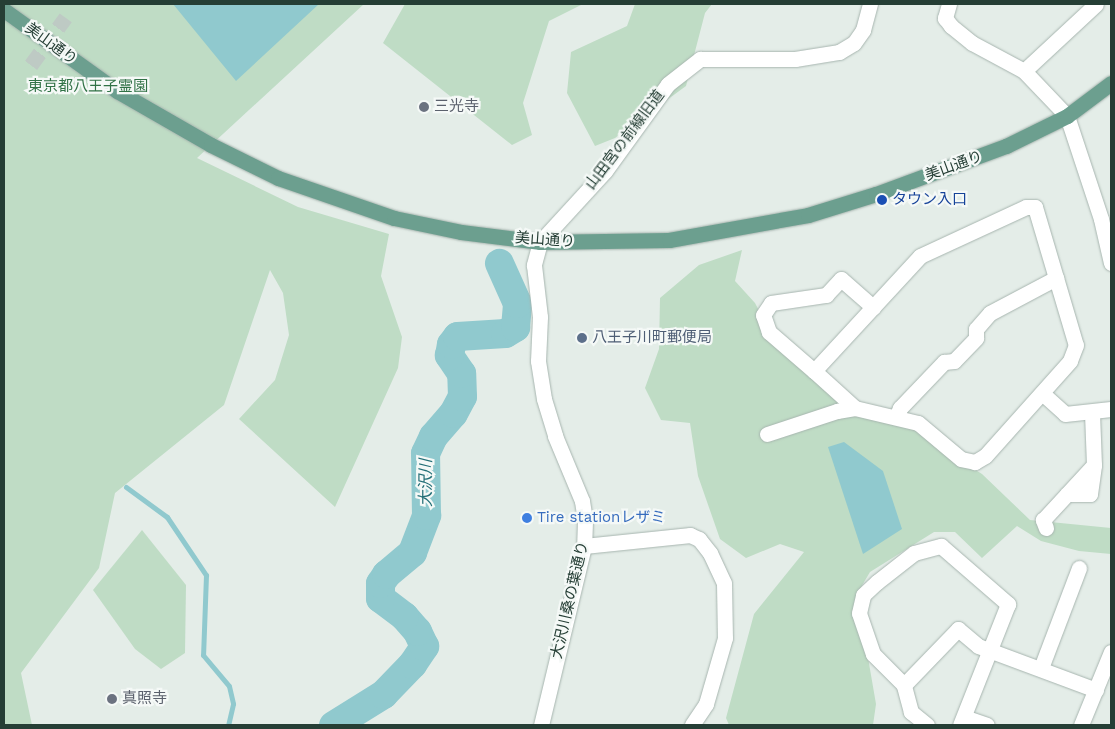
<!DOCTYPE html>
<html>
<head>
<meta charset="utf-8">
<style>
	body { margin:0 }
	#map { position:relative; width:1115px; height:729px; overflow:hidden; background:#e4ede8; font-family:"Work Sans","Noto Sans JP",sans-serif }
	div>[style] { position:absolute }
	.green>* { inset:0; background:#bfdcc5 }
	.water>* { inset:0; background:#90c9ce }
	.stream>* { height:5px; margin:-2.5px; padding:0 2.5px; transform-origin:2.5px; border-radius:2.5px; background:#90c9ce }
	.river>* { height:29px; margin:-14.5px; padding:0 14.5px; transform-origin:14.5px; border-radius:14.5px; background:#90c9ce }
	.street-tunnel>* { height:15px; margin-top:-7.5px; transform-origin:0; background:repeating-linear-gradient(90deg,#becac4 0 15px,transparent 0 23px) }
	.roads { filter:drop-shadow(0 0 1px #a7b5af) drop-shadow(0 0 1px #a7b5af) }
	.street>* { height:15px; margin:-7.5px; padding:0 7.5px; transform-origin:7.5px; border-radius:7.5px; background:#fff }
	.secondary>* { height:15px; margin:-7.5px; padding:0 7.5px; transform-origin:7.5px; border-radius:7.5px; background:#fff }
	.primary>* { height:15px; margin:-7.5px; padding:0 7.5px; transform-origin:7.5px; border-radius:7.5px; background:#6c9f8f }
	.dots>* { width:14px; height:14px; translate:-50% -50%; box-sizing:border-box; border:2px solid #f5f9f7; border-radius:50% }
	span { translate:-50% -50%; white-space:nowrap; text-align:center; line-height:1.15; -webkit-text-stroke:4.5px #f5f9f7; paint-order:stroke }
	.street-label { font-size:15px; color:#253e35 }
	.park-label { font-size:15px; color:#317246 }
	.worship-label { font-size:15px; color:#5b616d }
	.left { translate:0 -50%; text-align:left }
	.transit-label { font-size:15px; color:#164399 }
	.service-label { font-size:15px; color:#4e5e75 }
	.shop-label { font-size:15px; color:#366cbe }
	.water-label { font-size:16px; color:#226e76; font-style:italic }
	.frame { position:absolute; inset:0; border:5px solid #253e35; pointer-events:none }
</style>
</head>
<body>
<div id="map">
	<div class="green">
		<i style="clip-path:polygon(4px 4px,364px 4px,197px 158px,298px 207px,389px 234px,381px 276px,402px 337px,398px 368px,335px 507px,239px 419px,275px 380px,289px 335px,283px 293px,270px 270px,224px 405px,115px 493px,99px 568px,21px 673px,32px 725px,4px 725px)"></i>
		<i style="clip-path:polygon(405px 4px,583px 4px,549px 21px,523px 103px,532px 135px,512px 145px,383px 43px)"></i>
		<i style="clip-path:polygon(635px 4px,712px 4px,705px 13px,686px 86px,615px 138px,595px 146px,567px 93px,571px 52px,627px 26px)"></i>
		<i style="clip-path:polygon(742px 250px,735px 281px,755px 303px,774px 339px,855px 409px,916px 423px,958px 459px,982px 474px,1030px 520px,1111px 528px,1111px 554px,1079px 551px,1041px 541px,1017px 526px,982px 558px,955px 532px,934px 532px,870px 572px,857px 594px,876px 704px,873px 725px,729px 725px,726px 718px,754px 614px,804px 552px,780px 544px,746px 558px,720px 539px,698px 476px,690px 423px,661px 420px,645px 388px,659px 349px,660px 298px,699px 265px)"></i>
		<i style="clip-path:polygon(142px 530px,186px 585px,185px 653px,161px 669px,135px 649px,93px 590px)"></i>
	</div>
	<div class="water">
		<i style="clip-path:polygon(173px 4px,319px 4px,236px 81px)"></i>
		<i style="clip-path:polygon(844px 442px,883px 471px,902px 529px,863px 554px,828px 447px)"></i>
	</div>
	<div class="stream">
		<i style="left:126px;top:487px;width:51px;rotate:36.2deg"></i>
		<i style="left:167px;top:517px;width:70px;rotate:56.1deg"></i>
		<i style="left:206px;top:575px;width:80px;rotate:92.1deg"></i>
		<i style="left:203px;top:655px;width:40px;rotate:50deg"></i>
		<i style="left:229px;top:686px;width:18px;rotate:77deg"></i>
		<i style="left:233px;top:704px;width:22px;rotate:103deg"></i>
	</div>
	<div class="river">
		<i style="left:333px;top:725px;width:59px;rotate:-31.8deg"></i>
		<i style="left:383px;top:694px;width:42px;rotate:-46deg"></i>
		<i style="left:412px;top:664px;width:22px;rotate:-56deg"></i>
		<i style="left:424px;top:646px;width:17px;rotate:-115deg"></i>
		<i style="left:417px;top:631px;width:20px;rotate:-131deg"></i>
		<i style="left:404px;top:616px;width:30px;rotate:-143deg"></i>
		<i style="left:380px;top:598px;width:15px;rotate:-90deg"></i>
		<i style="left:380px;top:583px;width:11px;rotate:-56deg"></i>
		<i style="left:386px;top:574px;width:34px;rotate:-40deg"></i>
		<i style="left:412px;top:552px;width:40px;rotate:-69deg"></i>
		<i style="left:426px;top:515px;width:62px;rotate:-90.9deg"></i>
		<i style="left:425px;top:453px;width:19px;rotate:-65deg"></i>
		<i style="left:433px;top:436px;width:30px;rotate:-49deg"></i>
		<i style="left:453px;top:413px;width:19px;rotate:-62deg"></i>
		<i style="left:462px;top:396px;width:23px;rotate:-92deg"></i>
		<i style="left:461px;top:373px;width:22px;rotate:-124deg"></i>
		<i style="left:449px;top:355px;width:11px;rotate:-80deg"></i>
		<i style="left:451px;top:344px;width:10px;rotate:-53deg"></i>
		<i style="left:457px;top:336px;width:48px;rotate:-3.6deg"></i>
		<i style="left:505px;top:333px;width:12px;rotate:-31deg"></i>
		<i style="left:515px;top:327px;width:24px;rotate:-85deg"></i>
		<i style="left:517px;top:303px;width:44px;rotate:-114.2deg"></i>
	</div>
	<div class="street-tunnel">
		<i style="left:31px;top:65px;width:59px;rotate:-53.9deg"></i>
	</div>
	<div class="roads">
		<div class="street">
			<i style="left:949px;top:4px;width:15px;rotate:106deg"></i>
			<i style="left:945px;top:18px;width:10px;rotate:53deg"></i>
			<i style="left:951px;top:26px;width:27px;rotate:39deg"></i>
			<i style="left:972px;top:43px;width:59px;rotate:28.3deg"></i>
			<i style="left:1024px;top:71px;width:62px;rotate:46.3deg"></i>
			<i style="left:1024px;top:71px;width:98px;rotate:-42.9deg"></i>
			<i style="left:1026px;top:207px;width:9px"></i>
			<i style="left:1035px;top:207px;width:144px;rotate:73.5deg"></i>
			<i style="left:1076px;top:345px;width:17px;rotate:111deg"></i>
			<i style="left:1070px;top:361px;width:127px;rotate:131.8deg"></i>
			<i style="left:985px;top:456px;width:12px;rotate:149deg"></i>
			<i style="left:975px;top:462px;width:14px;rotate:-168deg"></i>
			<i style="left:961px;top:459px;width:56px;rotate:-140.1deg"></i>
			<i style="left:918px;top:423px;width:65px;rotate:-166.6deg"></i>
			<i style="left:855px;top:408px;width:55px;rotate:-137.9deg"></i>
			<i style="left:814px;top:371px;width:156px;rotate:-47.3deg"></i>
			<i style="left:920px;top:256px;width:117px;rotate:-24.8deg"></i>
			<i style="left:540px;top:242px;width:96px;rotate:-47.5deg"></i>
			<i style="left:605px;top:171px;width:107px;rotate:-54.1deg"></i>
			<i style="left:668px;top:84px;width:41px;rotate:-38deg"></i>
			<i style="left:700px;top:59px;width:95px"></i>
			<i style="left:795px;top:59px;width:45px;rotate:-9deg"></i>
			<i style="left:839px;top:52px;width:17px;rotate:-31deg"></i>
			<i style="left:854px;top:43px;width:16px;rotate:-55deg"></i>
			<i style="left:863px;top:30px;width:27px;rotate:-75deg"></i>
			<i style="left:814px;top:371px;width:60px;rotate:-139.1deg"></i>
			<i style="left:769px;top:332px;width:18px;rotate:-109deg"></i>
			<i style="left:763px;top:315px;width:14px;rotate:-56deg"></i>
			<i style="left:771px;top:303px;width:56px;rotate:-8.3deg"></i>
			<i style="left:826px;top:295px;width:22px;rotate:-47deg"></i>
			<i style="left:841px;top:279px;width:43px;rotate:41.2deg"></i>
			<i style="left:1042px;top:393px;width:31px;rotate:42deg"></i>
			<i style="left:1065px;top:414px;width:46px;rotate:-6.2deg"></i>
			<i style="left:896px;top:417px;width:10px;rotate:-66deg"></i>
			<i style="left:900px;top:408px;width:64px;rotate:-46.3deg"></i>
			<i style="left:944px;top:362px;width:10px;rotate:-6deg"></i>
			<i style="left:954px;top:361px;width:32px;rotate:-46deg"></i>
			<i style="left:976px;top:338px;width:9px;rotate:-90deg"></i>
			<i style="left:976px;top:329px;width:21px;rotate:-49deg"></i>
			<i style="left:990px;top:313px;width:75px;rotate:-27.9deg"></i>
			<i style="left:767px;top:434px;width:74px;rotate:-18.2deg"></i>
			<i style="left:837px;top:411px;width:18px;rotate:-9deg"></i>
			<i style="left:1067px;top:494px;width:23px"></i>
			<i style="left:1090px;top:494px;width:29px;rotate:-82deg"></i>
			<i style="left:1046px;top:528px;width:9px;rotate:-111deg"></i>
			<i style="left:1043px;top:520px;width:75px;rotate:-47.2deg"></i>
			<i style="left:1094px;top:465px;width:53px;rotate:-92.2deg"></i>
			<i style="left:584px;top:546px;width:107px;rotate:-5.9deg"></i>
			<i style="left:690px;top:535px;width:10px;rotate:24deg"></i>
			<i style="left:699px;top:539px;width:18px;rotate:52deg"></i>
			<i style="left:710px;top:553px;width:33px;rotate:65deg"></i>
			<i style="left:724px;top:583px;width:55px;rotate:89deg"></i>
			<i style="left:725px;top:638px;width:69px;rotate:106.1deg"></i>
			<i style="left:706px;top:704px;width:25px;rotate:124deg"></i>
			<i style="left:1041px;top:668px;width:107px;rotate:-69.2deg"></i>
			<i style="left:904px;top:685px;width:78px;rotate:-46deg"></i>
			<i style="left:958px;top:629px;width:26px;rotate:40deg"></i>
			<i style="left:978px;top:646px;width:126px;rotate:20.4deg"></i>
			<i style="left:964px;top:717px;width:24px;rotate:19deg"></i>
			<i style="left:927px;top:725px;width:21px;rotate:-141deg"></i>
			<i style="left:911px;top:712px;width:28px;rotate:-105deg"></i>
			<i style="left:904px;top:685px;width:44px;rotate:-135deg"></i>
			<i style="left:873px;top:654px;width:43px;rotate:-108.9deg"></i>
			<i style="left:859px;top:613px;width:18px;rotate:-77deg"></i>
			<i style="left:863px;top:595px;width:19px;rotate:-43deg"></i>
			<i style="left:877px;top:582px;width:47px;rotate:-38.1deg"></i>
			<i style="left:914px;top:553px;width:28px;rotate:-15deg"></i>
			<i style="left:941px;top:546px;width:89px;rotate:40.9deg"></i>
			<i style="left:1008px;top:604px;width:130px;rotate:111.6deg"></i>
		</div>
		<div class="secondary">
			<i style="left:1067px;top:116px;width:108px;rotate:71.7deg"></i>
			<i style="left:1101px;top:219px;width:45px;rotate:77.2deg"></i>
			<i style="left:540px;top:242px;width:24px;rotate:105deg"></i>
			<i style="left:534px;top:265px;width:52px;rotate:83.4deg"></i>
			<i style="left:540px;top:317px;width:44px;rotate:92.6deg"></i>
			<i style="left:538px;top:361px;width:38px;rotate:81deg"></i>
			<i style="left:544px;top:399px;width:39px;rotate:73deg"></i>
			<i style="left:555px;top:436px;width:70px;rotate:67.4deg"></i>
			<i style="left:582px;top:501px;width:20px;rotate:81deg"></i>
			<i style="left:585px;top:521px;width:25px;rotate:92deg"></i>
			<i style="left:584px;top:546px;width:184px;rotate:103.5deg"></i>
			<i style="left:1081px;top:725px;width:79px;rotate:-67.7deg"></i>
		</div>
		<div class="primary">
			<i style="left:4px;top:10px;width:139px;rotate:35.6deg"></i>
			<i style="left:117px;top:91px;width:108px;rotate:29.9deg"></i>
			<i style="left:211px;top:145px;width:75px;rotate:26.2deg"></i>
			<i style="left:278px;top:178px;width:123px;rotate:19deg"></i>
			<i style="left:394px;top:218px;width:68px;rotate:11.8deg"></i>
			<i style="left:461px;top:232px;width:80px;rotate:7.2deg"></i>
			<i style="left:540px;top:242px;width:129px;rotate:-0.9deg"></i>
			<i style="left:669px;top:240px;width:141px;rotate:-10.2deg"></i>
			<i style="left:808px;top:215px;width:71px;rotate:-17.2deg"></i>
			<i style="left:876px;top:194px;width:139px;rotate:-20.3deg"></i>
			<i style="left:1006px;top:146px;width:68px;rotate:-26.2deg"></i>
			<i style="left:1067px;top:116px;width:55px;rotate:-36.9deg"></i>
		</div>
	</div>
	<div class="dots">
		<i style="left:424px;top:107px;background:#6b7280"></i>
		<i style="left:882px;top:200px;background:#1a4fb4"></i>
		<i style="left:582px;top:338px;background:#5c6f8a"></i>
		<i style="left:527px;top:518px;background:#3f7fe0"></i>
		<i style="left:112px;top:699px;background:#6b7280"></i>
	</div>
	<div class="street-label">
		<span style="left:51px;top:44px;rotate:36deg">美山通り</span>
		<span style="left:625px;top:140px;rotate:-53deg">山田宮の前線旧道</span>
		<span style="left:954px;top:166px;rotate:-20deg">美山通り</span>
		<span style="left:545px;top:240px;rotate:4deg">美山通り</span>
		<span style="left:570px;top:600px;rotate:-77deg">大沢川桑の葉通り</span>
	</div>
	<div class="park-label">
		<span style="left:88px;top:87px">東京都八王子霊園</span>
	</div>
	<div class="worship-label">
		<span class="left" style="left:434px;top:107px">三光寺</span>
		<span class="left" style="left:122px;top:699px">真照寺</span>
	</div>
	<div class="transit-label">
		<span class="left" style="left:892px;top:200px">タウン入口</span>
	</div>
	<div class="service-label">
		<span class="left" style="left:592px;top:338px">八王子川町郵便局</span>
	</div>
	<div class="shop-label">
		<span class="left" style="left:537px;top:518px">Tire stationレザミ</span>
	</div>
	<div class="water-label">
		<span style="left:426px;top:483px;rotate:-90deg">大沢川</span>
	</div>
	<div class="frame"></div>
</div>
</body>
</html>
